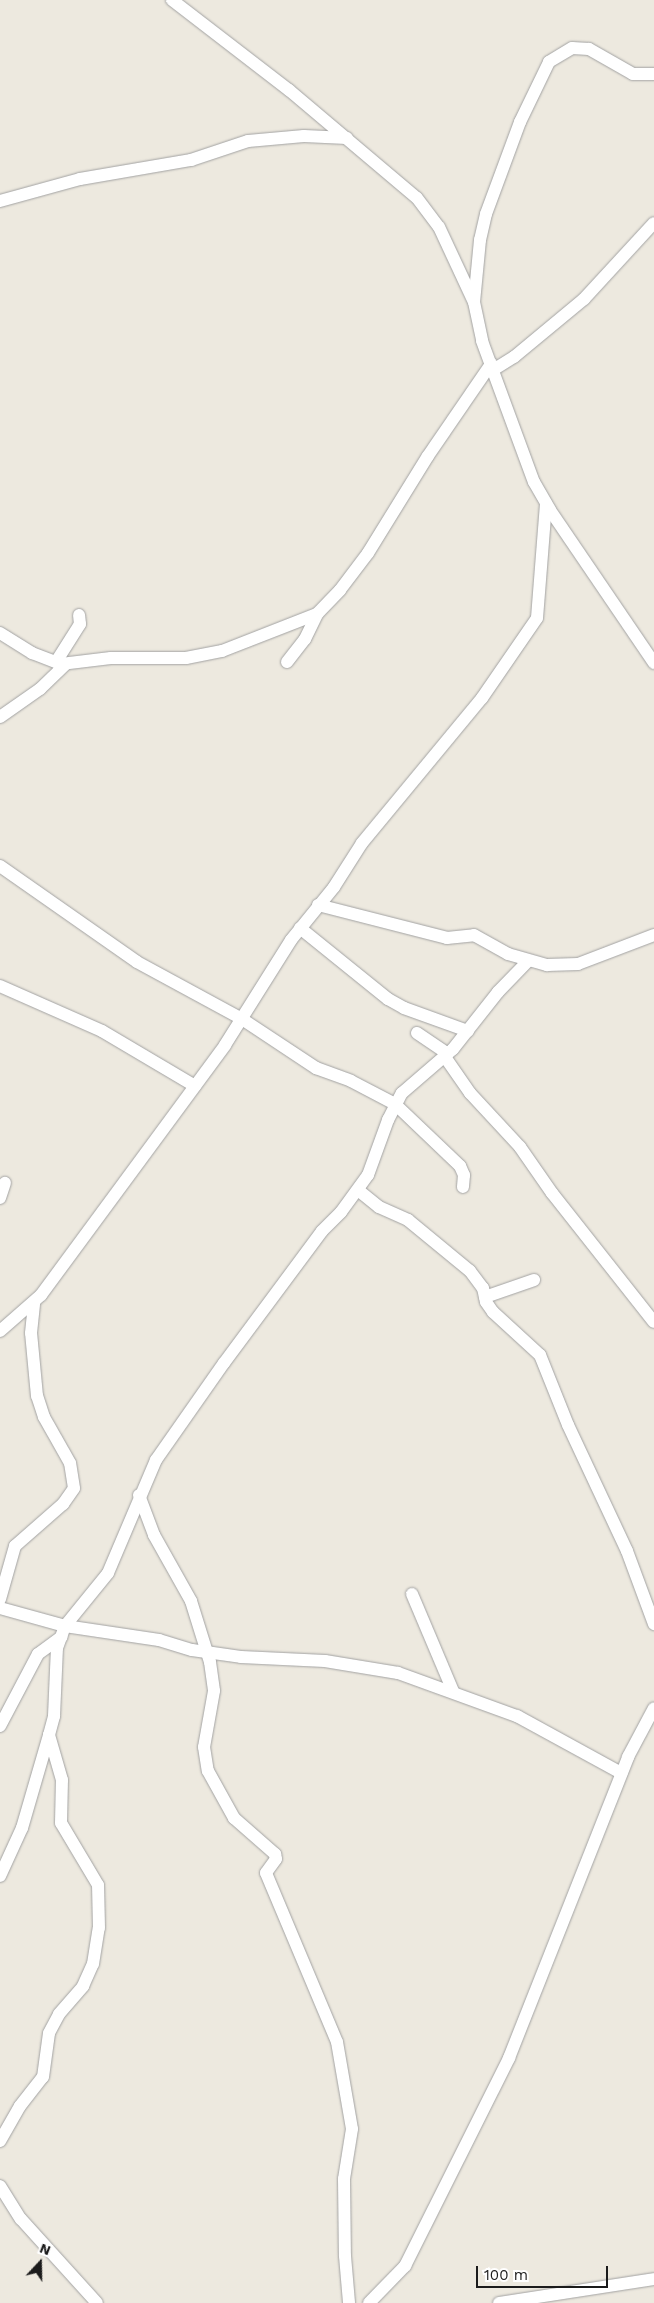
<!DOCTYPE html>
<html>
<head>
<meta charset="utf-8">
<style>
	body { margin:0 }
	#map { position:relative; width:654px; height:2303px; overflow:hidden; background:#ede9df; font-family:"Work Sans",sans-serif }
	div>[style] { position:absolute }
	.roads { filter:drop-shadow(0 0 1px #a2a2a2) drop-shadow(0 0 1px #a2a2a2) }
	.minor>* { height:12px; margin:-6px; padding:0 6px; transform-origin:6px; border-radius:6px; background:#fff }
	span { translate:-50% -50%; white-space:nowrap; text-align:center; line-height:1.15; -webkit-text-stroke:4.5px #fff; paint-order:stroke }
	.north { position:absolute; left:15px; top:2238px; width:50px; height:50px; -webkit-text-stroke:4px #fff; paint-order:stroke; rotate:21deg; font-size:14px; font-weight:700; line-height:20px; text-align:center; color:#1b1b1b }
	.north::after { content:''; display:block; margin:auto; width:18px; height:22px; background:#1b1b1b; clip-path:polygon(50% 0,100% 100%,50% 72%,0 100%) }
	.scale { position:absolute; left:476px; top:2266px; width:132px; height:22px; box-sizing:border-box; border:2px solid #1b1b1b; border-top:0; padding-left:6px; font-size:15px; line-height:18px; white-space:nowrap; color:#1b1b1b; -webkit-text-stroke:4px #fff; paint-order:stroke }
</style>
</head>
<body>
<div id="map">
	<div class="roads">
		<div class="minor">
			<i style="left:172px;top:0;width:148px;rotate:37.6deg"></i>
			<i style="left:289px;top:90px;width:167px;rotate:40.2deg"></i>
			<i style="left:417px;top:198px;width:36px;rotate:53deg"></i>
			<i style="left:439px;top:227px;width:81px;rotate:65deg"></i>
			<i style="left:654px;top:74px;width:21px;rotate:180deg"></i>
			<i style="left:633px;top:74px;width:51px;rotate:-150.4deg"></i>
			<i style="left:589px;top:49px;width:17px;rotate:-177deg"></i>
			<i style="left:572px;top:48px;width:27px;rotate:149deg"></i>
			<i style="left:549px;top:62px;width:67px;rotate:115.8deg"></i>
			<i style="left:520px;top:122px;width:98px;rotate:110.3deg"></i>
			<i style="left:486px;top:214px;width:27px;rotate:103deg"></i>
			<i style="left:480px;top:240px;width:62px;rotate:95.5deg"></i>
			<i style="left:474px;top:302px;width:40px;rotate:78deg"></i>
			<i style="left:482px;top:341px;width:150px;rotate:69.8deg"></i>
			<i style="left:534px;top:482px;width:32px;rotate:60deg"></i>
			<i style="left:550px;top:510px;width:185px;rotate:55.8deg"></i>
			<i style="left:0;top:201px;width:83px;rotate:-15.4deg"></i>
			<i style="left:80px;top:179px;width:113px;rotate:-9.7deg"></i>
			<i style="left:191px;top:160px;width:60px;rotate:-18.4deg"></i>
			<i style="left:248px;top:141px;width:56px;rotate:-5.1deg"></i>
			<i style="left:304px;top:136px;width:43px;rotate:2.7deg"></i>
			<i style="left:493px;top:370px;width:25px;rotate:-32deg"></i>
			<i style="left:514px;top:357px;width:91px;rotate:-39.6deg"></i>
			<i style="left:584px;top:299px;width:103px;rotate:-47.4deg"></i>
			<i style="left:0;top:633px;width:38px;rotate:32deg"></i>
			<i style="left:32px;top:653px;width:31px;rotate:21deg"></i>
			<i style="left:61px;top:664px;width:50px;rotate:-6.8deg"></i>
			<i style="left:111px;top:658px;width:75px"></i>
			<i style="left:186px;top:658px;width:37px;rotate:-11deg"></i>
			<i style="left:222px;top:651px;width:102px;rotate:-21.3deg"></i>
			<i style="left:317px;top:614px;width:33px;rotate:-46deg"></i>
			<i style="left:340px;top:590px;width:46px;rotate:-52.9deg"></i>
			<i style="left:368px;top:553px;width:114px;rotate:-58.3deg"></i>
			<i style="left:428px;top:456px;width:112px;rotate:-55.6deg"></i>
			<i style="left:56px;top:662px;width:45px;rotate:-57.7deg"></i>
			<i style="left:80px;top:624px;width:9px;rotate:-96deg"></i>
			<i style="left:287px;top:662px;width:29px;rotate:-52deg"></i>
			<i style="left:305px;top:639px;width:28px;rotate:-64deg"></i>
			<i style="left:0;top:717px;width:49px;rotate:-35deg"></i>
			<i style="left:40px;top:689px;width:36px;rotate:-44deg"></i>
			<i style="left:0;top:866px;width:167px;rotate:35deg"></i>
			<i style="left:137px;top:962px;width:119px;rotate:28.5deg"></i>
			<i style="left:242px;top:1019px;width:89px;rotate:33.5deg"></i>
			<i style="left:316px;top:1068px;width:37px;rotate:20deg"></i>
			<i style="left:351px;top:1081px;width:50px;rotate:27.6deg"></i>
			<i style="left:395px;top:1104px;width:90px;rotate:43.6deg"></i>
			<i style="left:460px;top:1166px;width:10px;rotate:66deg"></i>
			<i style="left:464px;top:1175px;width:12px;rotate:95deg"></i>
			<i style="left:318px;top:905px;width:133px;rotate:14.3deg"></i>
			<i style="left:447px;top:938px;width:27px;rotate:-6deg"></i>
			<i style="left:474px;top:935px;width:39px;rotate:29deg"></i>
			<i style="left:508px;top:954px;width:41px;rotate:15.8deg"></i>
			<i style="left:547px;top:965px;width:31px;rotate:-2deg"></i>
			<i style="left:578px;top:964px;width:81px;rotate:-20.9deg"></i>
			<i style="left:300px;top:928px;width:113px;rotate:38.9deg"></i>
			<i style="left:388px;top:999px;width:18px;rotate:29deg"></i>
			<i style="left:404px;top:1008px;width:68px;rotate:19.8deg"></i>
			<i style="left:0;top:986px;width:111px;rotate:23.8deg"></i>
			<i style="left:102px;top:1031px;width:108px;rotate:30.6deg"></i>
			<i style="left:417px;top:1033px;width:37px;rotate:34deg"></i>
			<i style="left:445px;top:1057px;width:44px;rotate:55.2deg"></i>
			<i style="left:470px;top:1093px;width:74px;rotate:47.2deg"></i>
			<i style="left:520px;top:1147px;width:56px;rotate:55.2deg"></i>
			<i style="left:552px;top:1193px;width:164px;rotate:51.7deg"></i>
			<i style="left:358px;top:1190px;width:27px;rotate:39deg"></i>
			<i style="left:379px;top:1207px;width:32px;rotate:24deg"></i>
			<i style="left:408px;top:1220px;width:80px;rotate:39.4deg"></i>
			<i style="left:470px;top:1271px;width:21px;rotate:53deg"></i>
			<i style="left:483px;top:1288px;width:14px;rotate:78deg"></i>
			<i style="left:486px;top:1302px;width:12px;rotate:55deg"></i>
			<i style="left:493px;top:1312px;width:64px;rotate:42.5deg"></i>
			<i style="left:540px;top:1355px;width:75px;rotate:68.2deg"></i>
			<i style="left:568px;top:1425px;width:139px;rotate:64.9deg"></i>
			<i style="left:627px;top:1551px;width:78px;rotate:69.7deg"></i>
			<i style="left:0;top:1198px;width:16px;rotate:-72deg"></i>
			<i style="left:485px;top:1297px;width:52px;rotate:-19.1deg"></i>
			<i style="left:0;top:1331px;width:55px;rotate:-41.3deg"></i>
			<i style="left:41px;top:1295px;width:310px;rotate:-53.6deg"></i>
			<i style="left:225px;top:1045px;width:124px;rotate:-57.8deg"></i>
			<i style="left:291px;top:940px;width:68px;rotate:-50.9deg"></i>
			<i style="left:334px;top:887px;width:52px;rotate:-57.5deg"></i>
			<i style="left:362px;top:843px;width:188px;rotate:-50.4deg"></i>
			<i style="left:482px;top:698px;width:97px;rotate:-55.5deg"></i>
			<i style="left:537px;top:618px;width:115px;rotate:-85.5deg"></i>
			<i style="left:139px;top:1495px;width:43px;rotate:69.4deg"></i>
			<i style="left:154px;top:1535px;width:76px;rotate:60.7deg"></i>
			<i style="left:191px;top:1601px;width:64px;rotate:72.7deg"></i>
			<i style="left:210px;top:1662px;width:29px;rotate:82deg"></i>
			<i style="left:214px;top:1691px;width:57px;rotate:100.1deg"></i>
			<i style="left:204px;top:1747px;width:24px;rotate:81deg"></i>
			<i style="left:208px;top:1771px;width:54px;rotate:61deg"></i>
			<i style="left:234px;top:1818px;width:55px;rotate:41.3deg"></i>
			<i style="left:275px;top:1854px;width:5px;rotate:79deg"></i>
			<i style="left:276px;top:1859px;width:17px;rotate:126deg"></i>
			<i style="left:266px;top:1873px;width:183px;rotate:67.2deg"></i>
			<i style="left:337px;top:2042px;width:88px;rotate:80.2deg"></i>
			<i style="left:352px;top:2129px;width:51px;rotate:99.1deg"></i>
			<i style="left:344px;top:2179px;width:77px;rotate:89.3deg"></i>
			<i style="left:345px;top:2256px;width:47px;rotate:85.1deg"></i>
			<i style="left:412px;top:1594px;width:105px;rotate:67.1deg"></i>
			<i style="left:0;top:1599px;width:55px;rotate:-74.2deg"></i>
			<i style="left:15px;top:1546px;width:64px;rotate:-41.2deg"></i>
			<i style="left:63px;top:1504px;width:19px;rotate:-55deg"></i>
			<i style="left:74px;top:1488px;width:25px;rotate:-99deg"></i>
			<i style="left:70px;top:1463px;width:53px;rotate:-119.5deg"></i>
			<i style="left:44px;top:1417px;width:22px;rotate:-108deg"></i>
			<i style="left:37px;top:1396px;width:63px;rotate:-95.4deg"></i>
			<i style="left:31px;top:1333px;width:31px;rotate:-84deg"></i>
			<i style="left:0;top:1608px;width:67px;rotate:15.5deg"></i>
			<i style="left:65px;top:1626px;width:95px;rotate:8.5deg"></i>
			<i style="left:159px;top:1640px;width:34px;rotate:17deg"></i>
			<i style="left:192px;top:1650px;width:49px;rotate:8.1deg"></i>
			<i style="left:241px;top:1657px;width:84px;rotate:2.7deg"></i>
			<i style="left:325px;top:1661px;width:74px;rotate:9.3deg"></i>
			<i style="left:398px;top:1673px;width:127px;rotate:19.9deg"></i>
			<i style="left:517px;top:1716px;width:119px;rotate:28.7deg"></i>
			<i style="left:0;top:1726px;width:81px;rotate:-62.2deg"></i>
			<i style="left:38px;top:1654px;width:29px;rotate:-36deg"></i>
			<i style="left:0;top:1876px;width:53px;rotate:-65.4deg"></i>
			<i style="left:22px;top:1828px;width:97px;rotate:-73.8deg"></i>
			<i style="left:49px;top:1735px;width:20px;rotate:-75deg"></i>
			<i style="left:54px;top:1716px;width:68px;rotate:-87.5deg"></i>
			<i style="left:57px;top:1648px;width:23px;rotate:-70deg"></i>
			<i style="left:65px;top:1626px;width:68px;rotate:-50.9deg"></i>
			<i style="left:108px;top:1573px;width:123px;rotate:-67deg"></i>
			<i style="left:156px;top:1460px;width:118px;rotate:-55deg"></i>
			<i style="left:224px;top:1363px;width:164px;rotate:-53.4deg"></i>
			<i style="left:322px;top:1231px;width:27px;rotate:-45deg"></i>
			<i style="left:341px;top:1212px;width:46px;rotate:-53.9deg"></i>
			<i style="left:368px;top:1175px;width:59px;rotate:-70deg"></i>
			<i style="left:388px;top:1120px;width:30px;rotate:-63deg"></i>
			<i style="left:402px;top:1093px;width:67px;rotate:-40.8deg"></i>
			<i style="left:453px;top:1049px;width:73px;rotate:-51.7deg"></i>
			<i style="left:498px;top:992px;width:43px;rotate:-45.9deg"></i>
			<i style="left:0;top:2141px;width:40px;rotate:-60.3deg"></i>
			<i style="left:20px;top:2106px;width:37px;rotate:-52deg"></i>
			<i style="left:43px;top:2077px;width:44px;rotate:-82.2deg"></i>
			<i style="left:49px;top:2033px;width:21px;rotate:-62deg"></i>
			<i style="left:59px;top:2014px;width:37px;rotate:-49deg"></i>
			<i style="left:83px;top:1986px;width:24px;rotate:-66deg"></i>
			<i style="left:93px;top:1964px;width:36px;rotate:-81deg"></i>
			<i style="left:99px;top:1928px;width:43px;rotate:-91.3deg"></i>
			<i style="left:98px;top:1885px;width:72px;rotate:-120.8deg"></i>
			<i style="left:61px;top:1823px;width:43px;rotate:-88.7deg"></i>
			<i style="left:62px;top:1780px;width:47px;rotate:-106.1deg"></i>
			<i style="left:0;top:2186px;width:39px;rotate:58deg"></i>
			<i style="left:21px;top:2219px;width:113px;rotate:47.9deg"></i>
			<i style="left:369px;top:2303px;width:52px;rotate:-45.8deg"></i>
			<i style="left:405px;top:2266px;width:233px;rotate:-63.4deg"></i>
			<i style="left:509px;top:2058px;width:324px;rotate:-68.4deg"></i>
			<i style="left:628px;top:1757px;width:55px;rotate:-62deg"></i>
			<i style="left:499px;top:2303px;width:157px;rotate:-8.8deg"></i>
		</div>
	</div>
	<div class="north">N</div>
	<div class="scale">100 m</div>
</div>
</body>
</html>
